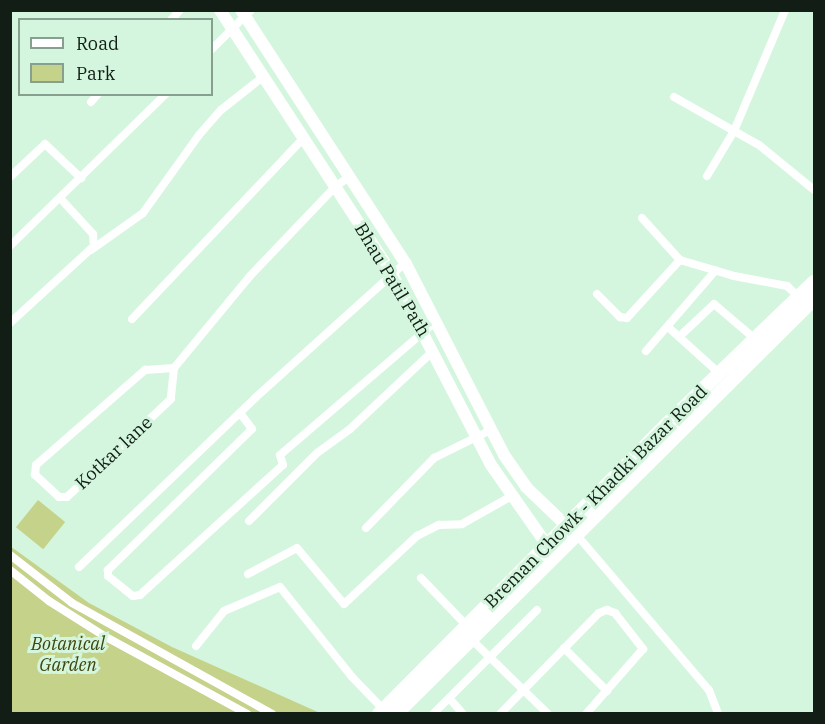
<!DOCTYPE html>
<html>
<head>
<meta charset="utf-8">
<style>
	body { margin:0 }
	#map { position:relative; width:825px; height:724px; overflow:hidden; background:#d5f6de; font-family:"IBM Plex Serif",serif }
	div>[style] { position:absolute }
	.green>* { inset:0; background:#c5d289; transform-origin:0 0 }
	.street>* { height:8px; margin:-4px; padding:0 4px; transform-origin:4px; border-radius:4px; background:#fff }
	.secondary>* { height:12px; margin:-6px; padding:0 6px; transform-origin:6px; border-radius:6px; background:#fff }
	.primary>* { height:14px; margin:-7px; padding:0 7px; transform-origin:7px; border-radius:7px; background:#fff }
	span { translate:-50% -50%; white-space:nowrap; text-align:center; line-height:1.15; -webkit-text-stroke:6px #d5f6de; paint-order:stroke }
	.street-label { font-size:18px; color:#111d15 }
	.park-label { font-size:18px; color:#3e450e; font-style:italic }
	.frame { position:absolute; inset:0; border:12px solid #111d15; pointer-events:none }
	.legend { position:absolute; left:18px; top:18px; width:195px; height:78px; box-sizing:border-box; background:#d5f6de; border:2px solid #879f8e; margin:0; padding:8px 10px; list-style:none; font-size:18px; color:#111d15 }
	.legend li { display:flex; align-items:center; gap:12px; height:30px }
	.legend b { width:30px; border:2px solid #879f8e }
</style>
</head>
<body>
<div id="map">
	<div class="green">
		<i style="left:38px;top:500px;width:35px;height:35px;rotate:39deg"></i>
		<i style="clip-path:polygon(10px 546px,89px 603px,172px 647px,320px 713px,11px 713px)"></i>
	</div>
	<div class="street">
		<i style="left:171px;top:20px;width:13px;rotate:-48deg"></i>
		<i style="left:212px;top:49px;width:55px;rotate:-45deg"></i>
		<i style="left:674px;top:97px;width:98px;rotate:29.5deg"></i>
		<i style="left:759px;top:145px;width:71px;rotate:39.3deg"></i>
		<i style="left:91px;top:102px;width:11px;rotate:-49deg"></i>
		<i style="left:707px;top:176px;width:52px;rotate:-59deg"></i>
		<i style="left:734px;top:131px;width:131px;rotate:-67.1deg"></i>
		<i style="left:10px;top:177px;width:48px;rotate:-43.3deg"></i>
		<i style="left:45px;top:144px;width:50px;rotate:43.4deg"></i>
		<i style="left:642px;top:218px;width:57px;rotate:47.9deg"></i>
		<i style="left:680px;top:260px;width:56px;rotate:16.5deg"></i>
		<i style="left:734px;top:276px;width:54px;rotate:10.7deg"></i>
		<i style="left:787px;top:286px;width:16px;rotate:43deg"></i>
		<i style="left:10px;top:246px;width:218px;rotate:-44.3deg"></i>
		<i style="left:91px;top:250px;width:64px;rotate:-35.4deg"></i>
		<i style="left:143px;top:213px;width:96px;rotate:-54.3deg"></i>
		<i style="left:199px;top:135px;width:33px;rotate:-49deg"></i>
		<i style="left:221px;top:110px;width:53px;rotate:-38.2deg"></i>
		<i style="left:597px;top:294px;width:33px;rotate:45deg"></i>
		<i style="left:620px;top:317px;width:7px;rotate:8deg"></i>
		<i style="left:627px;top:318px;width:79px;rotate:-47.6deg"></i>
		<i style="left:132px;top:319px;width:248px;rotate:-46.5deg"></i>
		<i style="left:10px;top:323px;width:114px;rotate:-42.5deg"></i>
		<i style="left:94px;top:246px;width:12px;rotate:-95deg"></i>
		<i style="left:93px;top:234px;width:49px;rotate:-132.5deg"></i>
		<i style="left:668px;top:327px;width:69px;rotate:42deg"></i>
		<i style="left:679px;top:337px;width:48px;rotate:-43.3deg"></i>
		<i style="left:714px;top:304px;width:54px;rotate:40.5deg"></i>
		<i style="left:646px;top:351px;width:106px;rotate:-49.2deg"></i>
		<i style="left:174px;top:368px;width:31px;rotate:96deg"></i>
		<i style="left:171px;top:399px;width:143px;rotate:136.7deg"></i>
		<i style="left:67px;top:497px;width:8px;rotate:180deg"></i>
		<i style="left:59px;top:497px;width:33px;rotate:-137deg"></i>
		<i style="left:35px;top:475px;width:10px;rotate:-84deg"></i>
		<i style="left:36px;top:465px;width:145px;rotate:-41.1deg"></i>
		<i style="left:145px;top:370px;width:29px;rotate:-4deg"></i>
		<i style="left:174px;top:368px;width:119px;rotate:-50.4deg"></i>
		<i style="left:250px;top:276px;width:123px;rotate:-46.3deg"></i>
		<i style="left:335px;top:187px;width:17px;rotate:-36deg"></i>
		<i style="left:240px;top:413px;width:20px;rotate:53deg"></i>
		<i style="left:252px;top:429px;width:202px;rotate:135.6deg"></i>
		<i style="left:108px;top:570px;width:6px;rotate:90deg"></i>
		<i style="left:108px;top:576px;width:32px;rotate:39deg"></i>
		<i style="left:133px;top:596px;width:7px;rotate:-8deg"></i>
		<i style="left:140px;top:595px;width:193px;rotate:-42.3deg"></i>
		<i style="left:283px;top:465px;width:10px;rotate:-107deg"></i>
		<i style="left:280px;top:455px;width:204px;rotate:-40.6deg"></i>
		<i style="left:249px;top:521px;width:96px;rotate:-45deg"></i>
		<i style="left:317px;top:453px;width:41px;rotate:-36deg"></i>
		<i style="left:350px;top:429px;width:114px;rotate:-43.2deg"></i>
		<i style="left:366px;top:528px;width:98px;rotate:-45.8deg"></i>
		<i style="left:434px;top:458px;width:64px;rotate:-26.2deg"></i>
		<i style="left:576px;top:534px;width:205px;rotate:49.6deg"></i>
		<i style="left:709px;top:690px;width:26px;rotate:69deg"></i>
		<i style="left:10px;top:555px;width:78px;rotate:37.7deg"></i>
		<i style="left:72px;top:603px;width:229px;rotate:29deg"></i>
		<i style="left:79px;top:567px;width:244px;rotate:-43.8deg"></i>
		<i style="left:255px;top:398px;width:202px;rotate:-42deg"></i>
		<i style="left:10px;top:570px;width:50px;rotate:38.5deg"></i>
		<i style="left:49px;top:601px;width:67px;rotate:32.3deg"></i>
		<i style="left:106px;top:637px;width:161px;rotate:28.6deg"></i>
		<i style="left:248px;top:574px;width:55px;rotate:-28deg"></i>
		<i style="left:297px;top:548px;width:73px;rotate:50deg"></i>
		<i style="left:344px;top:604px;width:100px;rotate:-43deg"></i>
		<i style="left:417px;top:536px;width:25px;rotate:-27deg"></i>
		<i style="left:439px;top:525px;width:23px;rotate:-2deg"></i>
		<i style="left:462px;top:524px;width:55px;rotate:-29.4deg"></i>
		<i style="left:421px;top:578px;width:66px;rotate:46.2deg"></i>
		<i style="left:471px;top:639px;width:107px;rotate:44.2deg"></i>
		<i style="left:196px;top:646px;width:45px;rotate:-51.3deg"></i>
		<i style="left:224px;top:611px;width:61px;rotate:-23.2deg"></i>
		<i style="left:280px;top:587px;width:115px;rotate:51.3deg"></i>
		<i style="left:352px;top:677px;width:45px;rotate:45.9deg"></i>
		<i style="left:564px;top:648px;width:61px;rotate:45deg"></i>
		<i style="left:450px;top:699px;width:20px;rotate:49deg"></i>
		<i style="left:433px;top:714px;width:147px;rotate:-45deg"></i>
		<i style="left:500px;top:714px;width:141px;rotate:-45.6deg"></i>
		<i style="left:599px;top:613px;width:9px;rotate:-21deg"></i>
		<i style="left:607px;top:610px;width:9px;rotate:21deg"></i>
		<i style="left:615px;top:613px;width:46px;rotate:52.1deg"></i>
		<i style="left:643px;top:649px;width:86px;rotate:131.2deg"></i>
	</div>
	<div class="secondary">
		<i style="left:220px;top:10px;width:313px;rotate:56.9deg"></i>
		<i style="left:391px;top:272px;width:217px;rotate:62.6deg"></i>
		<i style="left:491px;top:465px;width:106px;rotate:55deg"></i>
		<i style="left:241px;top:10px;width:303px;rotate:57deg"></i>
		<i style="left:406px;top:264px;width:215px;rotate:62.8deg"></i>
		<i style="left:504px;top:455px;width:39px;rotate:55deg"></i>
		<i style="left:526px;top:487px;width:64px;rotate:43.7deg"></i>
	</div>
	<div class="primary">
		<i style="left:379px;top:714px;width:419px;rotate:-45.2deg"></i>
		<i style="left:674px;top:417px;width:194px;rotate:-44deg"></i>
		<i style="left:396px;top:714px;width:589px;rotate:-44.79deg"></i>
	</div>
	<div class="street-label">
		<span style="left:392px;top:280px;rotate:59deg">Bhau Patil Path</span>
		<span style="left:114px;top:453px;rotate:-43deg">Kotkar lane</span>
		<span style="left:596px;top:497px;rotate:-45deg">Breman Chowk - Khadki Bazar Road</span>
	</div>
	<div class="park-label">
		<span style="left:68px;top:655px">Botanical<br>Garden</span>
	</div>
	<div class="frame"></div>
	<ul class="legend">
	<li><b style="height:8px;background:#fff"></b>Road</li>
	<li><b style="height:16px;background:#c5d289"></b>Park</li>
	</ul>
</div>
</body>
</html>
